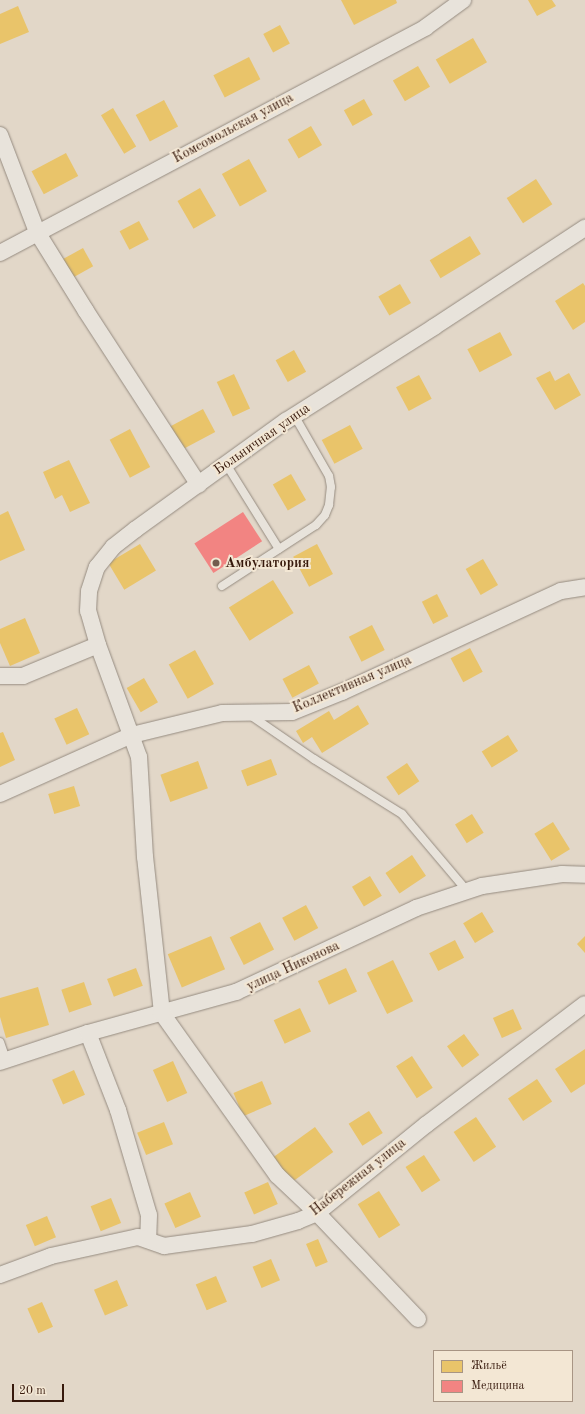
<!DOCTYPE html>
<html>
<head>
<meta charset="utf-8">
<style>
	body { margin:0 }
	#map { position:relative; width:585px; height:1414px; overflow:hidden; background:#e2d7c8; font-family:"Old Standard TT",serif }
	div>[style] { position:absolute }
	.homes>* { inset:0; background:#e9c46a; transform-origin:0 0 }
	.health>* { inset:0; background:#f28482; transform-origin:0 0 }
	.roads { filter:drop-shadow(0 0 1px #958b80) drop-shadow(0 0 1px #958b80) }
	.lane>* { height:8px; margin:-4px; padding:0 4px; transform-origin:4px; border-radius:4px; background:#e8e3db }
	.street>* { height:16px; margin:-8px; padding:0 8px; transform-origin:8px; border-radius:8px; background:#e8e3db }
	.dots>* { width:11px; height:11px; translate:-50% -50%; box-sizing:border-box; border:2px solid #f3e7d4; border-radius:50% }
	span { translate:-50% -50%; white-space:nowrap; text-align:center; line-height:1.15; -webkit-text-stroke:4px #f3e7d4; paint-order:stroke }
	.street-label { font-size:14px; color:#37190c }
	.poi-label { font-size:14px; color:#37190c; font-weight:700 }
	.left { translate:0 -50%; text-align:left }
	.legend { position:absolute; left:433px; top:1350px; width:140px; height:52px; box-sizing:border-box; background:#f3e7d4; border:1px solid #a89584; margin:0; padding:5px 7px; list-style:none; font-size:12px; color:#37190c }
	.legend li { display:flex; align-items:center; gap:8px; height:20px }
	.legend b { width:20px; border:1px solid #a89584 }
	.scale { position:absolute; left:12px; top:1384px; width:52px; height:18px; box-sizing:border-box; border:2px solid #37190c; border-top:0; padding-left:5px; font-size:12px; line-height:14px; white-space:nowrap; color:#37190c; -webkit-text-stroke:3px #f3e7d4; paint-order:stroke }
</style>
</head>
<body>
<div id="map">
	<div class="homes">
		<i style="clip-path:polygon(341px 0,396px 0,397px 3px,354px 25px)"></i>
		<i style="clip-path:polygon(528px 0,552px 0,556px 6px,537px 16px)"></i>
		<i style="clip-path:polygon(18px 6px,29px 32px,0 44px,0 14px)"></i>
		<i style="left:280px;top:25px;width:21px;height:19px;rotate:62deg"></i>
		<i style="left:473px;top:38px;width:28px;height:43px;rotate:60deg"></i>
		<i style="left:249px;top:57px;width:25px;height:40px;rotate:63deg"></i>
		<i style="left:418px;top:66px;width:24px;height:29px;rotate:60deg"></i>
		<i style="left:364px;top:99px;width:18px;height:23px;rotate:61deg"></i>
		<i style="left:164px;top:100px;width:30px;height:32px;rotate:62deg"></i>
		<i style="left:113px;top:108px;width:45px;height:14px;rotate:59deg"></i>
		<i style="left:311px;top:126px;width:22px;height:27px;rotate:60deg"></i>
		<i style="left:66px;top:153px;width:26px;height:39px;rotate:62deg"></i>
		<i style="left:249px;top:159px;width:37px;height:31px;rotate:61deg"></i>
		<i style="left:536px;top:179px;width:30px;height:35px;rotate:57deg"></i>
		<i style="left:200px;top:188px;width:32px;height:26px;rotate:60deg"></i>
		<i style="left:139px;top:221px;width:21px;height:22px;rotate:62deg"></i>
		<i style="left:470px;top:236px;width:21px;height:47px;rotate:59deg"></i>
		<i style="left:83px;top:248px;width:21px;height:26px;rotate:61deg"></i>
		<i style="clip-path:polygon(583px 283px,585px 286px,585px 322px,573px 330px,555px 301px)"></i>
		<i style="left:400px;top:284px;width:22px;height:25px;rotate:60deg"></i>
		<i style="left:500px;top:332px;width:26px;height:37px;rotate:62deg"></i>
		<i style="left:294px;top:350px;width:25px;height:21px;rotate:61deg"></i>
		<i style="clip-path:polygon(550px 371px,555px 381px,569px 373px,581px 395px,555px 410px,536px 378px)"></i>
		<i style="left:234px;top:374px;width:38px;height:19px;rotate:65deg"></i>
		<i style="left:419px;top:375px;width:27px;height:26px;rotate:62deg"></i>
		<i style="left:203px;top:409px;width:26px;height:41px;rotate:62deg"></i>
		<i style="left:350px;top:425px;width:27px;height:32px;rotate:62deg"></i>
		<i style="left:130px;top:429px;width:43px;height:23px;rotate:62deg"></i>
		<i style="clip-path:polygon(69px 460px,90px 503px,70px 512px,62px 495px,55px 499px,43px 472px)"></i>
		<i style="left:291px;top:474px;width:30px;height:21px;rotate:60deg"></i>
		<i style="clip-path:polygon(8px 511px,25px 550px,0 561px,0 515px)"></i>
		<i style="left:140px;top:544px;width:31px;height:37px;rotate:59deg"></i>
		<i style="left:317px;top:544px;width:34px;height:27px;rotate:62deg"></i>
		<i style="left:483px;top:559px;width:30px;height:20px;rotate:60deg"></i>
		<i style="left:273px;top:580px;width:39px;height:52px;rotate:58deg"></i>
		<i style="left:437px;top:594px;width:25px;height:17px;rotate:63deg"></i>
		<i style="clip-path:polygon(25px 618px,40px 653px,10px 666px,0 643px,0 629px)"></i>
		<i style="left:372px;top:625px;width:28px;height:26px;rotate:63deg"></i>
		<i style="left:470px;top:648px;width:27px;height:22px;rotate:62deg"></i>
		<i style="left:195px;top:650px;width:39px;height:30px;rotate:61deg"></i>
		<i style="left:309px;top:665px;width:21px;height:30px;rotate:62deg"></i>
		<i style="left:144px;top:678px;width:28px;height:20px;rotate:60deg"></i>
		<i style="clip-path:polygon(358px 705px,369px 724px,322px 753px,312px 737px,303px 743px,296px 731px,329px 711px,334px 720px)"></i>
		<i style="left:77px;top:708px;width:29px;height:25px;rotate:65deg"></i>
		<i style="clip-path:polygon(3px 732px,15px 760px,0 767px,0 733px)"></i>
		<i style="left:508px;top:735px;width:19px;height:31px;rotate:58deg"></i>
		<i style="left:271px;top:759px;width:17px;height:32px;rotate:69deg"></i>
		<i style="left:198px;top:761px;width:29px;height:40px;rotate:70deg"></i>
		<i style="left:407px;top:763px;width:22px;height:25px;rotate:56deg"></i>
		<i style="left:74px;top:786px;width:21px;height:27px;rotate:73deg"></i>
		<i style="left:472px;top:814px;width:22px;height:20px;rotate:58deg"></i>
		<i style="left:553px;top:822px;width:32px;height:22px;rotate:58deg"></i>
		<i style="left:412px;top:855px;width:25px;height:32px;rotate:56deg"></i>
		<i style="left:370px;top:876px;width:23px;height:21px;rotate:59deg"></i>
		<i style="left:306px;top:905px;width:26px;height:27px;rotate:62deg"></i>
		<i style="left:482px;top:912px;width:23px;height:22px;rotate:59deg"></i>
		<i style="left:260px;top:922px;width:31px;height:34px;rotate:63deg"></i>
		<i style="left:211px;top:936px;width:36px;height:47px;rotate:67deg"></i>
		<i style="clip-path:polygon(585px 936px,585px 953px,577px 944px)"></i>
		<i style="left:455px;top:940px;width:20px;height:29px;rotate:63deg"></i>
		<i style="left:393px;top:960px;width:46px;height:29px;rotate:64deg"></i>
		<i style="left:136px;top:968px;width:19px;height:31px;rotate:69deg"></i>
		<i style="left:346px;top:968px;width:26px;height:31px;rotate:65deg"></i>
		<i style="left:84px;top:982px;width:24px;height:24px;rotate:71deg"></i>
		<i style="clip-path:polygon(38px 987px,49px 1025px,6px 1038px,0 1017px,0 998px)"></i>
		<i style="left:300px;top:1008px;width:26px;height:29px;rotate:65deg"></i>
		<i style="left:513px;top:1009px;width:22px;height:22px;rotate:66deg"></i>
		<i style="left:464px;top:1034px;width:26px;height:21px;rotate:54deg"></i>
		<i style="clip-path:polygon(585px 1049px,585px 1084px,571px 1093px,555px 1069px)"></i>
		<i style="left:412px;top:1056px;width:38px;height:19px;rotate:57deg"></i>
		<i style="left:173px;top:1061px;width:35px;height:22px;rotate:66deg"></i>
		<i style="left:74px;top:1070px;width:27px;height:24px;rotate:66deg"></i>
		<i style="left:537px;top:1079px;width:27px;height:35px;rotate:56deg"></i>
		<i style="left:262px;top:1081px;width:25px;height:31px;rotate:67deg"></i>
		<i style="left:369px;top:1111px;width:26px;height:24px;rotate:58deg"></i>
		<i style="left:476px;top:1117px;width:36px;height:27px;rotate:56deg"></i>
		<i style="left:164px;top:1122px;width:24px;height:29px;rotate:68deg"></i>
		<i style="left:315px;top:1127px;width:31px;height:52px;rotate:54deg"></i>
		<i style="left:424px;top:1155px;width:30px;height:22px;rotate:57deg"></i>
		<i style="left:268px;top:1182px;width:24px;height:26px;rotate:66deg"></i>
		<i style="left:379px;top:1191px;width:40px;height:25px;rotate:58deg"></i>
		<i style="left:190px;top:1192px;width:27px;height:28px;rotate:66deg"></i>
		<i style="left:111px;top:1198px;width:27px;height:22px;rotate:68deg"></i>
		<i style="left:47px;top:1216px;width:23px;height:23px;rotate:67deg"></i>
		<i style="left:318px;top:1239px;width:25px;height:13px;rotate:67deg"></i>
		<i style="left:271px;top:1259px;width:23px;height:20px;rotate:67deg"></i>
		<i style="left:216px;top:1276px;width:28px;height:22px;rotate:67deg"></i>
		<i style="left:117px;top:1280px;width:28px;height:25px;rotate:67deg"></i>
		<i style="left:42px;top:1302px;width:27px;height:16px;rotate:66deg"></i>
	</div>
	<div class="health">
		<i style="left:243px;top:512px;width:35px;height:58px;rotate:57deg"></i>
	</div>
	<div class="roads">
		<div class="lane">
			<i style="left:226px;top:464px;width:100px;rotate:58.1deg"></i>
			<i style="left:222px;top:586px;width:112px;rotate:-33deg"></i>
			<i style="left:316px;top:525px;width:13px;rotate:-48deg"></i>
			<i style="left:325px;top:515px;width:11px;rotate:-68deg"></i>
			<i style="left:329px;top:505px;width:18px;rotate:-84deg"></i>
			<i style="left:331px;top:487px;width:11px;rotate:-100deg"></i>
			<i style="left:329px;top:476px;width:70px;rotate:-119.8deg"></i>
			<i style="left:250px;top:715px;width:78px;rotate:34.5deg"></i>
			<i style="left:314px;top:759px;width:104px;rotate:32deg"></i>
			<i style="left:402px;top:814px;width:101px;rotate:49.8deg"></i>
			<i style="left:0;top:1042px;width:18px;rotate:71deg"></i>
		</div>
		<div class="street">
			<i style="left:0;top:135px;width:104px;rotate:69.1deg"></i>
			<i style="left:37px;top:232px;width:93px;rotate:58.2deg"></i>
			<i style="left:86px;top:311px;width:207px;rotate:57deg"></i>
			<i style="left:0;top:253px;width:482px;rotate:-27.9deg"></i>
			<i style="left:426px;top:27px;width:46px;rotate:-36.1deg"></i>
			<i style="left:0;top:676px;width:23px"></i>
			<i style="left:23px;top:676px;width:81px;rotate:-22.5deg"></i>
			<i style="left:0;top:794px;width:145px;rotate:-24.1deg"></i>
			<i style="left:132px;top:735px;width:93px;rotate:-13.7deg"></i>
			<i style="left:222px;top:713px;width:70px;rotate:-0.8deg"></i>
			<i style="left:292px;top:712px;width:54px;rotate:-21.8deg"></i>
			<i style="left:342px;top:692px;width:241px;rotate:-24.8deg"></i>
			<i style="left:561px;top:591px;width:24px;rotate:-9deg"></i>
			<i style="left:88px;top:1033px;width:83px;rotate:68.7deg"></i>
			<i style="left:118px;top:1110px;width:109px;rotate:73.6deg"></i>
			<i style="left:149px;top:1215px;width:25px;rotate:92deg"></i>
			<i style="left:0;top:1062px;width:93px;rotate:-18.2deg"></i>
			<i style="left:88px;top:1033px;width:154px;rotate:-15.5deg"></i>
			<i style="left:236px;top:992px;width:199px;rotate:-25deg"></i>
			<i style="left:416px;top:908px;width:70px;rotate:-18.4deg"></i>
			<i style="left:482px;top:886px;width:81px;rotate:-8.5deg"></i>
			<i style="left:562px;top:874px;width:23px;rotate:2deg"></i>
			<i style="left:0;top:1275px;width:54px;rotate:-20.4deg"></i>
			<i style="left:51px;top:1256px;width:89px;rotate:-12.3deg"></i>
			<i style="left:138px;top:1237px;width:28px;rotate:19deg"></i>
			<i style="left:164px;top:1246px;width:89px;rotate:-7.8deg"></i>
			<i style="left:252px;top:1234px;width:48px;rotate:-15.8deg"></i>
			<i style="left:298px;top:1221px;width:21px;rotate:-23deg"></i>
			<i style="left:317px;top:1213px;width:141px;rotate:-39deg"></i>
			<i style="left:427px;top:1124px;width:198px;rotate:-37.2deg"></i>
			<i style="left:418px;top:1319px;width:146px;rotate:-133.6deg"></i>
			<i style="left:317px;top:1213px;width:55px;rotate:-136.5deg"></i>
			<i style="left:277px;top:1175px;width:199px;rotate:-125.4deg"></i>
			<i style="left:162px;top:1013px;width:157px;rotate:-96.2deg"></i>
			<i style="left:145px;top:857px;width:100px;rotate:-93.4deg"></i>
			<i style="left:139px;top:757px;width:119px;rotate:-110.1deg"></i>
			<i style="left:98px;top:645px;width:35px;rotate:-106deg"></i>
			<i style="left:88px;top:611px;width:20px;rotate:-87deg"></i>
			<i style="left:89px;top:591px;width:25px;rotate:-72deg"></i>
			<i style="left:97px;top:567px;width:26px;rotate:-51deg"></i>
			<i style="left:113px;top:547px;width:29px;rotate:-38deg"></i>
			<i style="left:136px;top:529px;width:185px;rotate:-35.8deg"></i>
			<i style="left:286px;top:421px;width:175px;rotate:-32.4deg"></i>
			<i style="left:434px;top:327px;width:181px;rotate:-33.3deg"></i>
		</div>
	</div>
	<div class="dots">
		<i style="left:216px;top:563px;background:#735c4e"></i>
	</div>
	<div class="street-label">
		<span style="left:233px;top:128px;rotate:-28deg">Комсомольская улица</span>
		<span style="left:262px;top:439px;rotate:-35deg">Больничная улица</span>
		<span style="left:352px;top:684px;rotate:-23deg">Коллективная улица</span>
		<span style="left:293px;top:966px;rotate:-25deg">улица Никонова</span>
		<span style="left:358px;top:1177px;rotate:-38deg">Набережная улица</span>
	</div>
	<div class="poi-label">
		<span class="left" style="left:225px;top:563px">Амбулатория</span>
	</div>
	<ul class="legend">
	<li><b style="height:11px;background:#e9c46a"></b>Жильё</li>
	<li><b style="height:11px;background:#f28482"></b>Медицина</li>
	</ul>
	<div class="scale">20 m</div>
</div>
</body>
</html>
